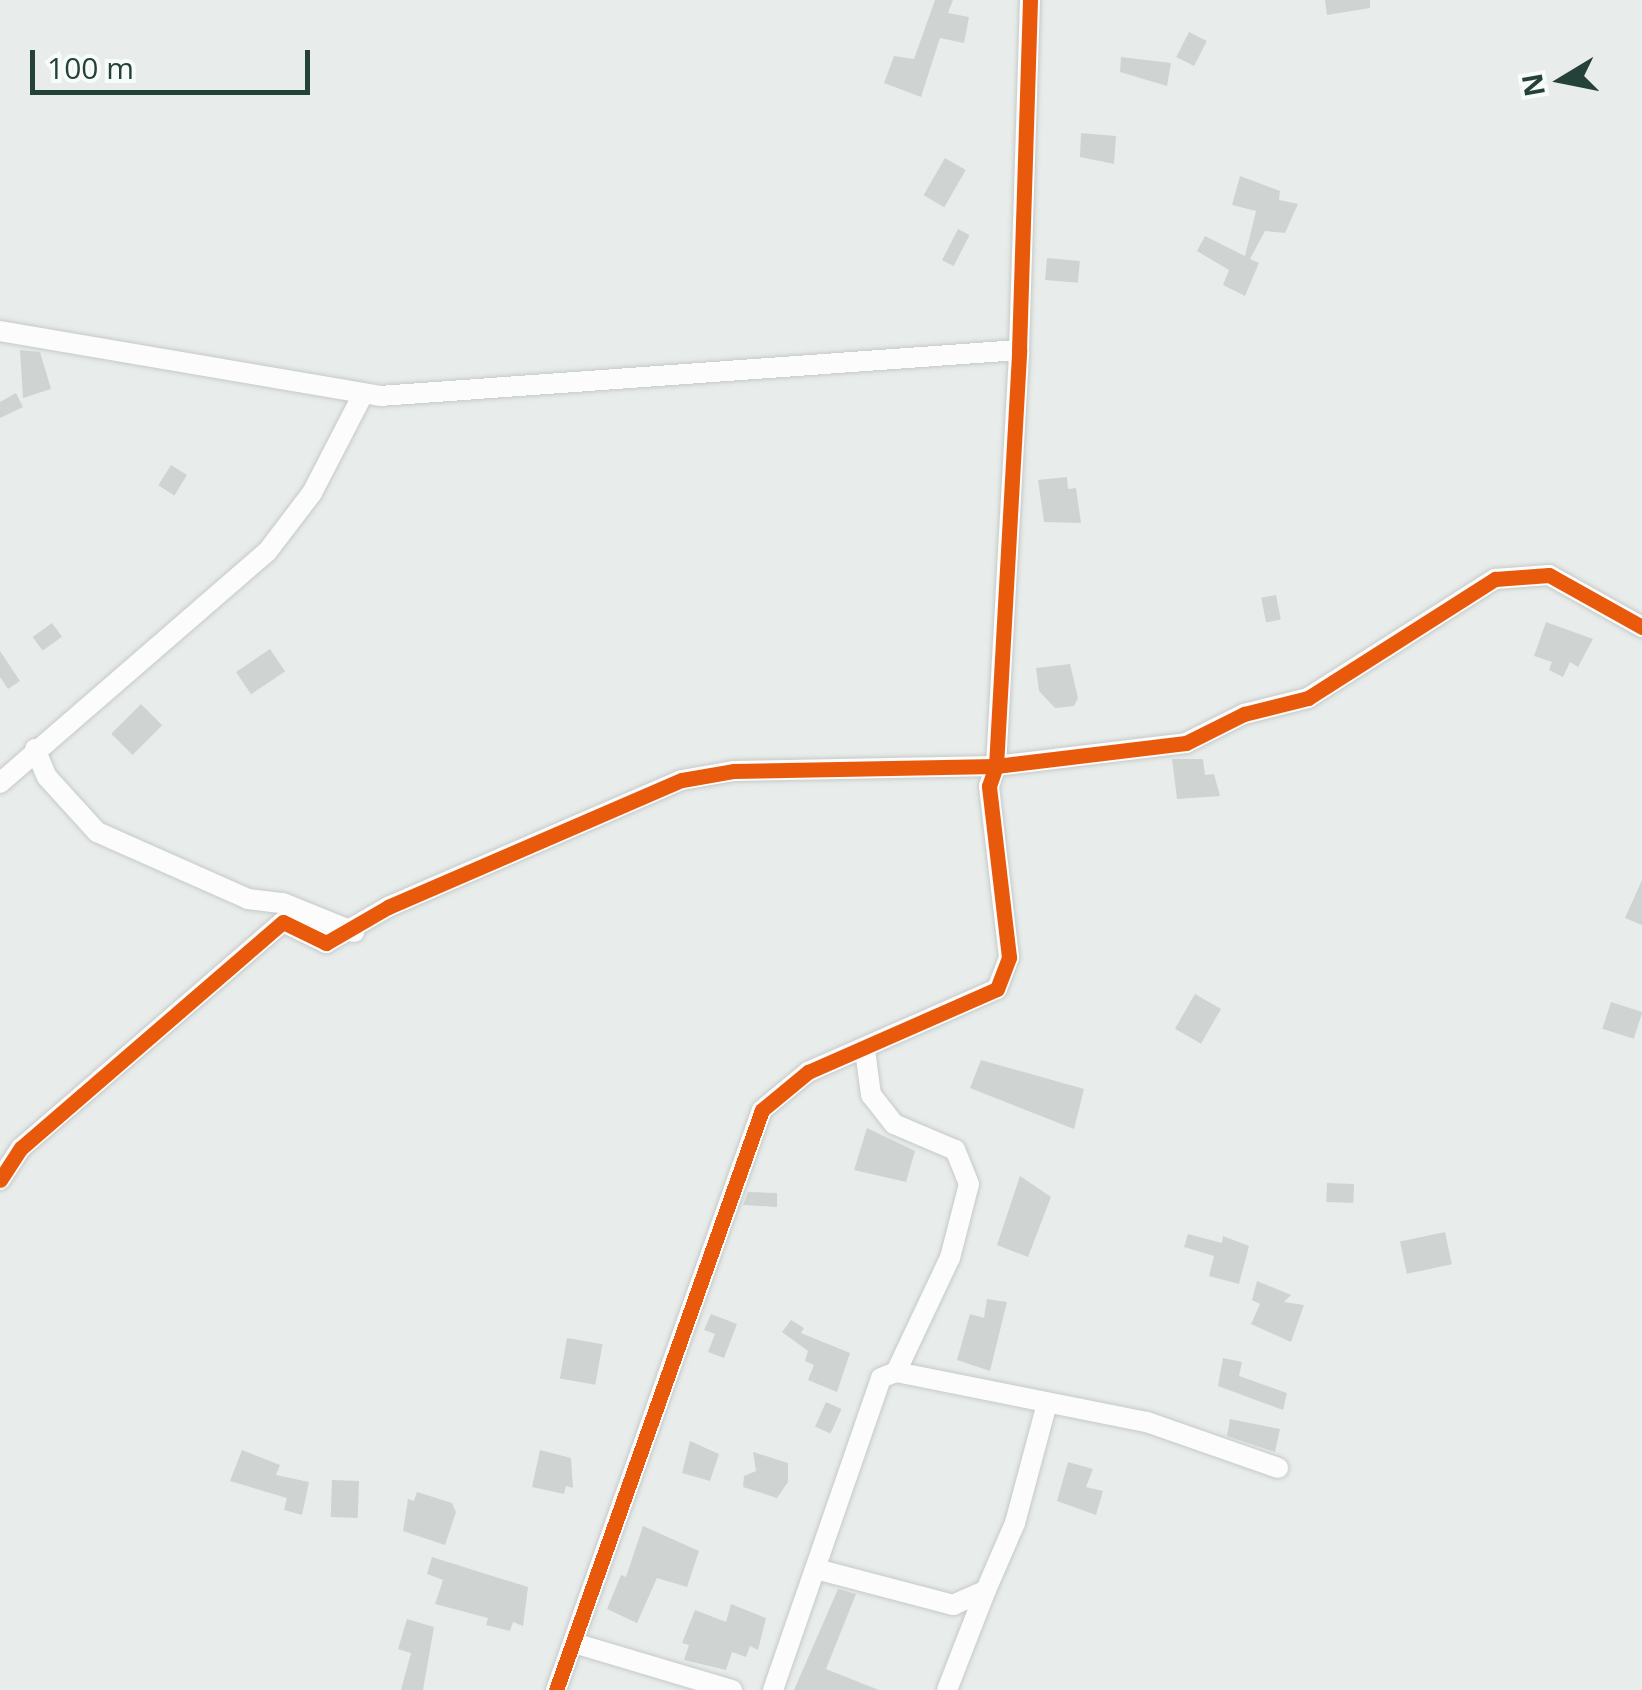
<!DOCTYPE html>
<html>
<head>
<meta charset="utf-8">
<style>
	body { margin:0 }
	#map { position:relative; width:1642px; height:1690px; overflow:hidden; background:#e8edeb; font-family:"Open Sans",sans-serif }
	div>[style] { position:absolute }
	.building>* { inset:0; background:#cfd4d2; transform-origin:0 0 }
	.roads { filter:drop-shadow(0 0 2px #c5cac8) drop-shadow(0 0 2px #c5cac8) }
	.street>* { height:20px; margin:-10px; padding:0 10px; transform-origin:10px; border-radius:10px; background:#fcfcfc }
	.cycleway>* { height:15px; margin:-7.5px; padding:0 7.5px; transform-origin:7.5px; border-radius:7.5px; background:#e8590c }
	span { translate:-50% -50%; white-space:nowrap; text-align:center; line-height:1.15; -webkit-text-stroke:8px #f7fbf9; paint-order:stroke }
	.north { position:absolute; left:1512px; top:30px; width:100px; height:100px; -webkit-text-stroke:8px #f7fbf9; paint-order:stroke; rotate:260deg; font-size:28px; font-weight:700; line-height:40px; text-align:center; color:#24423a }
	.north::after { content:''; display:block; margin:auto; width:35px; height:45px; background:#24423a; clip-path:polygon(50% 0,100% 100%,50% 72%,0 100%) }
	.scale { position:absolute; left:30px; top:50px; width:280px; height:45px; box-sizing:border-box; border:5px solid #24423a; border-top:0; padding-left:12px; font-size:30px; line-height:35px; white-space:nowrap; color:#24423a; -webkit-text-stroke:8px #f7fbf9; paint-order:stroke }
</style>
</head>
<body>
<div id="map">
	<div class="building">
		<i style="clip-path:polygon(935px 0,953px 0,948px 13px,969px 17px,964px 43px,940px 38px,921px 97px,884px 83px,894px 56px,914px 59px)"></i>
		<i style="clip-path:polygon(1325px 0,1370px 0,1370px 8px,1327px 15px)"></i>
		<i style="left:1189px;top:32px;width:20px;height:28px;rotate:27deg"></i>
		<i style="clip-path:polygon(1121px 57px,1171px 63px,1167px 86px,1120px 72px)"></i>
		<i style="clip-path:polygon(1081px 133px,1116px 136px,1114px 164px,1080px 157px)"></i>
		<i style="left:945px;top:158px;width:24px;height:43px;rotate:30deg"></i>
		<i style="clip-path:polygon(1240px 176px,1280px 191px,1279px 200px,1298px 204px,1285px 233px,1265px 231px,1250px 259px,1259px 263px,1245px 296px,1223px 285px,1229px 270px,1197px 251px,1205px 236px,1245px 256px,1256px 211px,1232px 205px)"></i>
		<i style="left:958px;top:229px;width:13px;height:35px;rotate:27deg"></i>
		<i style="left:1047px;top:258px;width:33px;height:22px;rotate:5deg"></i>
		<i style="clip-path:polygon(20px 350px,40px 352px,51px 389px,23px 398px)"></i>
		<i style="clip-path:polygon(16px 393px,23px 407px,0 418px,0 402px)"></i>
		<i style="left:171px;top:465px;width:19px;height:24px;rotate:32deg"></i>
		<i style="clip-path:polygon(1067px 477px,1068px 489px,1076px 488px,1081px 523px,1044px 522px,1038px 480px)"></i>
		<i style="left:1276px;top:595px;width:25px;height:15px;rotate:79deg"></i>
		<i style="clip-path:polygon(1546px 622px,1593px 639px,1578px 667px,1570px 662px,1563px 677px,1549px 670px,1552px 662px,1534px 656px)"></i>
		<i style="left:52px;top:623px;width:17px;height:24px;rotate:54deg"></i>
		<i style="left:270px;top:649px;width:27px;height:41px;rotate:56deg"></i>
		<i style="clip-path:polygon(0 651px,20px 681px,8px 689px,0 677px)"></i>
		<i style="clip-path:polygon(1070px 664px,1078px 698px,1074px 706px,1055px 708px,1039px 691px,1036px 668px)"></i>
		<i style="left:141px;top:704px;width:30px;height:42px;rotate:45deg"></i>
		<i style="clip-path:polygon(1172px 759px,1203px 759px,1205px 775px,1214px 774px,1220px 796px,1177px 799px)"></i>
		<i style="clip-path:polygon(1642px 880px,1642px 925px,1625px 918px)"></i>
		<i style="left:1195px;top:994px;width:30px;height:40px;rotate:30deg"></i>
		<i style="left:1611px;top:1002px;width:33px;height:28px;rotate:18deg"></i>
		<i style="clip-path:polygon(981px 1060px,1084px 1089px,1074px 1129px,970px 1088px)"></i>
		<i style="clip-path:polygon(867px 1128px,915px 1151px,906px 1182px,854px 1170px)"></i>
		<i style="clip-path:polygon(1020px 1176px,1051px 1197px,1028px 1257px,997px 1245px)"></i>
		<i style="left:1327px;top:1183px;width:27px;height:19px;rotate:2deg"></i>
		<i style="clip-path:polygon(748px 1192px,777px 1193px,777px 1207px,743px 1205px)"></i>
		<i style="left:1445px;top:1232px;width:33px;height:46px;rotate:78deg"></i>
		<i style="clip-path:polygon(1188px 1234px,1222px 1243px,1223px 1236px,1249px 1246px,1239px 1284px,1209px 1276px,1214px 1256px,1184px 1247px)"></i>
		<i style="clip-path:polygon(1257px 1281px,1291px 1295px,1284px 1302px,1304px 1305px,1291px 1342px,1251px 1324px,1260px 1304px,1252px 1300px)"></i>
		<i style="clip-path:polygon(987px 1299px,1007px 1302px,990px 1371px,957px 1360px,970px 1314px,984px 1318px)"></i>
		<i style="clip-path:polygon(711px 1314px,737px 1324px,724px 1358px,708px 1352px,715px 1334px,704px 1330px)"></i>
		<i style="clip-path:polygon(791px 1320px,804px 1328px,801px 1333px,850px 1353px,837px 1392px,808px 1380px,814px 1365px,805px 1361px,808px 1351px,782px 1332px)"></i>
		<i style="left:567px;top:1338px;width:36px;height:41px;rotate:10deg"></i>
		<i style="clip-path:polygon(1223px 1358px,1242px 1362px,1239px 1376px,1287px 1393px,1283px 1410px,1218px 1386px)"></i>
		<i style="left:826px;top:1402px;width:17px;height:27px;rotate:24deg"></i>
		<i style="clip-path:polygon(1230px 1419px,1280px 1429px,1275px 1452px,1227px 1436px)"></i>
		<i style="clip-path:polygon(690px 1441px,719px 1454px,710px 1481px,682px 1473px)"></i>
		<i style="clip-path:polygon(242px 1450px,280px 1465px,276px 1475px,309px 1482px,302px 1515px,284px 1510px,287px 1498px,230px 1481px)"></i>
		<i style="clip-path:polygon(540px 1450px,571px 1458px,573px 1488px,566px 1486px,564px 1494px,532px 1487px)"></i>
		<i style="clip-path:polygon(753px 1452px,788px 1463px,788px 1482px,777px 1498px,743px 1487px,744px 1476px,756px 1471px)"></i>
		<i style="clip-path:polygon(1068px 1462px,1093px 1469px,1086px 1487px,1103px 1491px,1096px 1515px,1057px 1501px)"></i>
		<i style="left:332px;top:1480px;width:27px;height:37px;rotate:2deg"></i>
		<i style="clip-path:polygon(417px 1492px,452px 1503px,456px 1512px,445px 1545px,403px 1531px,408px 1499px,414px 1501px)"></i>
		<i style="clip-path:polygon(643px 1526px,699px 1551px,687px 1587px,657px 1578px,637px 1623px,607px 1609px,621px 1575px,626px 1577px)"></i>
		<i style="clip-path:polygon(432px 1557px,528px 1587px,523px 1626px,513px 1622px,510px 1631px,486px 1625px,488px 1618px,435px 1604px,443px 1580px,427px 1574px)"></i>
		<i style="clip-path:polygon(838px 1589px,856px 1594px,826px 1669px,879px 1690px,794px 1690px)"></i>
		<i style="clip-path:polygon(731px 1604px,766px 1618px,758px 1650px,750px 1646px,746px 1657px,732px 1652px,726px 1670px,684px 1660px,689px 1645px,682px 1643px,695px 1610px,726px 1622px)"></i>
		<i style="clip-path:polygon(407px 1619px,434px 1627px,423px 1690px,401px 1690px,411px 1653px,398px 1649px)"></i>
	</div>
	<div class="roads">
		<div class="street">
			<i style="left:0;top:331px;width:386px;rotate:9.7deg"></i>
			<i style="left:380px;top:396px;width:641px;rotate:-4.12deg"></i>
			<i style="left:35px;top:749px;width:30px;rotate:67deg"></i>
			<i style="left:47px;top:777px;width:74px;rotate:47.7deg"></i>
			<i style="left:97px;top:832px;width:165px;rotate:23.9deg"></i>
			<i style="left:248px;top:899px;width:35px;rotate:7deg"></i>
			<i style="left:283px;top:903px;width:77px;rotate:22.2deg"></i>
			<i style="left:0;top:783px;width:353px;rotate:-40.9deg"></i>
			<i style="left:267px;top:552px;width:74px;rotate:-52.7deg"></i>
			<i style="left:312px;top:493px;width:111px;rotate:-62.7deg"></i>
			<i style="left:0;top:1180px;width:38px;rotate:-57deg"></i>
			<i style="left:21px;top:1148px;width:346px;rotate:-40.8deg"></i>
			<i style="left:283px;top:922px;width:48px;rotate:26deg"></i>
			<i style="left:326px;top:943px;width:72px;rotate:-30.1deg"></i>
			<i style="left:388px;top:907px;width:320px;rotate:-23.4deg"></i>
			<i style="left:682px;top:780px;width:53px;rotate:-9.8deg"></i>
			<i style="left:734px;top:771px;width:262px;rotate:-1.1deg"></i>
			<i style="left:996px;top:766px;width:191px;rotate:-6.9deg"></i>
			<i style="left:1186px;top:743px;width:65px;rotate:-26.6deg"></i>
			<i style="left:1244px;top:714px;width:66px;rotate:-14deg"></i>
			<i style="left:1308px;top:698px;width:222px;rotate:-32.5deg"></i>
			<i style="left:1495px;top:579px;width:54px;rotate:-4.2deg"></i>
			<i style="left:1549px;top:575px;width:107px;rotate:29.2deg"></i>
			<i style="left:896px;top:1372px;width:256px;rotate:11.3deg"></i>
			<i style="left:1147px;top:1422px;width:139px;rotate:19.3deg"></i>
			<i style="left:816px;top:1569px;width:142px;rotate:14.7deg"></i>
			<i style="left:953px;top:1605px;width:36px;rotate:-24deg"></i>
			<i style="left:986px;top:1590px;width:73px;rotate:-66.6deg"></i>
			<i style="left:1015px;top:1523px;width:120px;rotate:-75deg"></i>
			<i style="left:574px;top:1643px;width:165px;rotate:16.6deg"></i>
			<i style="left:556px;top:1690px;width:615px;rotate:-70.45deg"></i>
			<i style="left:762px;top:1110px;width:60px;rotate:-39.6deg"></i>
			<i style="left:808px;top:1072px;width:206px;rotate:-23.7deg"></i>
			<i style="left:997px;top:989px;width:34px;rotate:-69deg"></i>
			<i style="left:1009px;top:957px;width:172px;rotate:-96.7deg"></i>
			<i style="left:989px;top:786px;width:21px;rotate:-71deg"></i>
			<i style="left:996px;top:766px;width:417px;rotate:-86.8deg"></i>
			<i style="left:1019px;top:350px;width:350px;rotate:-88.2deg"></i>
			<i style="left:773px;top:1690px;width:330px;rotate:-70.9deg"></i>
			<i style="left:881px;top:1378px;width:16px;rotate:-22deg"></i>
			<i style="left:896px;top:1372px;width:126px;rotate:-64.7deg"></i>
			<i style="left:950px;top:1258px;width:76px;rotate:-75.6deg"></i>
			<i style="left:969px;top:1184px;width:37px;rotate:-112deg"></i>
			<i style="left:955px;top:1150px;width:66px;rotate:-156.9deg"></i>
			<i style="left:894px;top:1124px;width:37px;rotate:-128deg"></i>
			<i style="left:871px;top:1095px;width:45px;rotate:-97.6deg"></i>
			<i style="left:947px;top:1690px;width:107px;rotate:-68.7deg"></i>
		</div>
	</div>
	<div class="cycleway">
		<i style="left:0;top:1180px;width:38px;rotate:-57deg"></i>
		<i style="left:21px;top:1148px;width:346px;rotate:-40.8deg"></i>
		<i style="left:283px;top:922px;width:48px;rotate:26deg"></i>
		<i style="left:326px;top:943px;width:72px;rotate:-30.1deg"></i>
		<i style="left:388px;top:907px;width:320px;rotate:-23.4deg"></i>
		<i style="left:682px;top:780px;width:53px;rotate:-9.8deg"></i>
		<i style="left:734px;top:771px;width:262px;rotate:-1.1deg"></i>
		<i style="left:996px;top:766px;width:191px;rotate:-6.9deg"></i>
		<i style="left:1186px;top:743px;width:65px;rotate:-26.6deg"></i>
		<i style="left:1244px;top:714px;width:66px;rotate:-14deg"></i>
		<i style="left:1308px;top:698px;width:222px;rotate:-32.5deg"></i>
		<i style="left:1495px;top:579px;width:54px;rotate:-4.2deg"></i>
		<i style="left:1549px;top:575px;width:107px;rotate:29.2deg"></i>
		<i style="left:556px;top:1690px;width:615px;rotate:-70.45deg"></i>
		<i style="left:762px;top:1110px;width:60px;rotate:-39.6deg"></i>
		<i style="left:808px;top:1072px;width:206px;rotate:-23.7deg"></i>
		<i style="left:997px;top:989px;width:34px;rotate:-69deg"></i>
		<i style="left:1009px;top:957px;width:172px;rotate:-96.7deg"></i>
		<i style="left:989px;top:786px;width:21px;rotate:-71deg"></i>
		<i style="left:996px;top:766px;width:417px;rotate:-86.8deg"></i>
		<i style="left:1019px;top:350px;width:350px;rotate:-88.2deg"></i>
	</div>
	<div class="north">N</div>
	<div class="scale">100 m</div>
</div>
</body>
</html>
